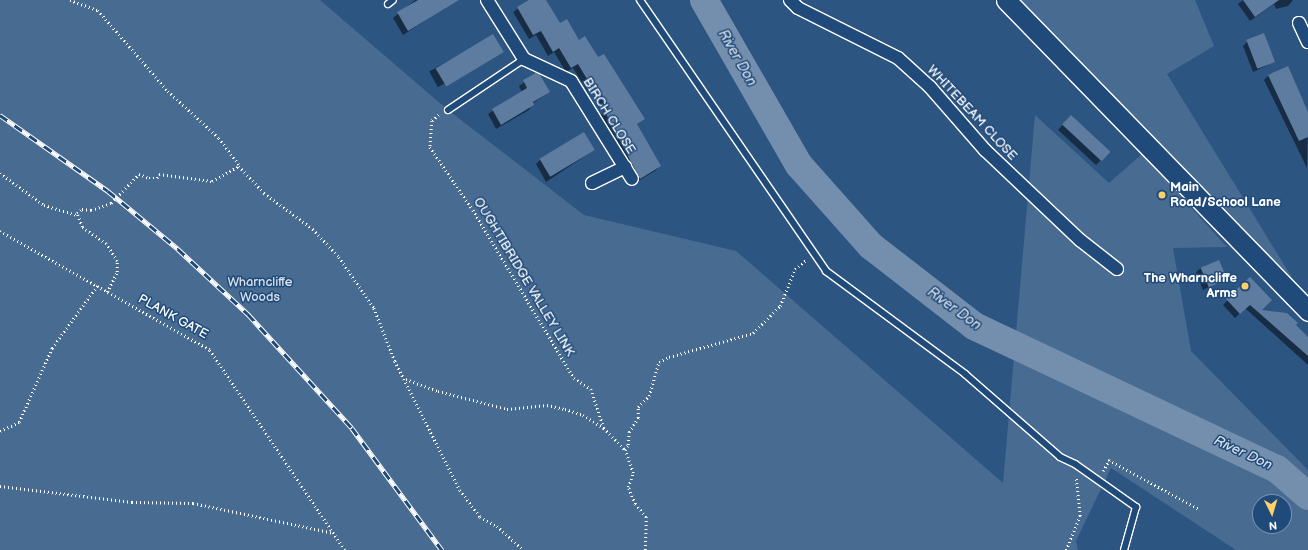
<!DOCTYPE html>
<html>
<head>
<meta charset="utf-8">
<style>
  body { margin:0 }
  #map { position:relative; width:1308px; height:550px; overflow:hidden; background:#2c5582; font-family:"Balsamiq Sans",sans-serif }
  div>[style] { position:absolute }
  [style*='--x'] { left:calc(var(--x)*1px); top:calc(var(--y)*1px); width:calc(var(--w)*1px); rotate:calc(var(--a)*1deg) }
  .green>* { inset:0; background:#486b92 }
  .shadow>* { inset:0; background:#0007; transform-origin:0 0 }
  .river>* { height:28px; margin:-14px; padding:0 14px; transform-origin:14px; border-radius:14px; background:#748fad }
  .building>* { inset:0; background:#5e7c9f; transform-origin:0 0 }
  .path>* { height:2.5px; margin-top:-1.25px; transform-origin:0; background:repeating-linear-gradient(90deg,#fff 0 1px,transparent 0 4px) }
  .roads { filter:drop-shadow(1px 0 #fff) drop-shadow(-1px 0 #fff) drop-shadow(0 1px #fff) drop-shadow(0 -1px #fff) }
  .service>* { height:6px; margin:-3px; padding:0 3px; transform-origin:3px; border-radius:3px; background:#1f4a7a }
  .minor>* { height:12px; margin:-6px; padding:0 6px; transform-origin:6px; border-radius:6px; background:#1f4a7a }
  .primary>* { height:19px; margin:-9.5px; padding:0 9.5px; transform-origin:9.5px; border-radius:9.5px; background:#1f4a7a }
  .rail>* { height:4.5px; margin-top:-2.25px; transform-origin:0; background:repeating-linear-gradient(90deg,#1f4a7a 0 9px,#fff 0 18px); box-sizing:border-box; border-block:1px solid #fff }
  .dots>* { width:11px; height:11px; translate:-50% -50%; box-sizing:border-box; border:2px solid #1f4a7a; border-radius:50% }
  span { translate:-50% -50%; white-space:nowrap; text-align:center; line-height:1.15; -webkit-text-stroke:3px #1f4a7a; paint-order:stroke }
  .street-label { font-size:13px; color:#fff }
  .poi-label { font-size:13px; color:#fff; font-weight:700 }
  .left { translate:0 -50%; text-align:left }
  .right { translate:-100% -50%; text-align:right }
  .park-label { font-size:13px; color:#dae1e9 }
  .water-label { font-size:14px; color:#d5dde6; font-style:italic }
  .north { position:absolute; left:1252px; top:494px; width:40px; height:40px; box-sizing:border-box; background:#1f4a7a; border:1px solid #7992af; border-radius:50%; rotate:175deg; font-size:11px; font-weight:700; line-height:16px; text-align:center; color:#fff }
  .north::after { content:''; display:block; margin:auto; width:14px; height:18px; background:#ffd166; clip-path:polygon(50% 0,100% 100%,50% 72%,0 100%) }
</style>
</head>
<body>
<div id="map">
  <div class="green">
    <div style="clip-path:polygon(evenodd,0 0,320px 0,448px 110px,584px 215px,736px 251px,1003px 483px,1035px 115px,1109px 183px,1142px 154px,1227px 247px,1173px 248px,1191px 351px,1308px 470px,1308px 550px,1236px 550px,1111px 468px,1076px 541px,1078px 550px,0 550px,0 0,1260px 502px,1284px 502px,1284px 526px,1260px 526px,1260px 502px)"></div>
    <div style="clip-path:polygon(1021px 0,1195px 0,1214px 46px,1167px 74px,1299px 289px)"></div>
  </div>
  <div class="shadow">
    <div style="clip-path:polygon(415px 0,457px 0,403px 35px,393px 18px)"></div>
    <div style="clip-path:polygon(531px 0,545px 0,559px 25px,598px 59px,644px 119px,636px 125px,660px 166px,655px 171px,635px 183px,600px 116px,604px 111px,592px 90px,588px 92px,573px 68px,566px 72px,554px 52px,548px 56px,536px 35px,529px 39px,513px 12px)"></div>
    <div style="clip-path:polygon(1243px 0,1293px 0,1288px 6px,1276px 9px,1274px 4px,1250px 21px,1238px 4px)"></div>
    <div style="left:493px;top:36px;width:18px;height:73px;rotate:61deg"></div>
    <div style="clip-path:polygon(1248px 41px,1274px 62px,1253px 72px,1243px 46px)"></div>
    <div style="clip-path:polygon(536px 74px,549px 92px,532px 104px,529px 110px,496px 129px,488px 114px,522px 92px,519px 86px)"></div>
    <div style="clip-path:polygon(1269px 75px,1308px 116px,1307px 168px,1264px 80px)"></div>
    <div style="clip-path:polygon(1066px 121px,1109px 152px,1096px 165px,1058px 130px)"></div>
    <div style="clip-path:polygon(594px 150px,546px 182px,536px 164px,540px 160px)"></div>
    <div style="clip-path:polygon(1201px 268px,1225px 279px,1203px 290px,1196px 272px)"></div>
    <div style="clip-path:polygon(1250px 278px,1260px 311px,1308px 339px,1308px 365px,1245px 308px,1235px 318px,1223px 305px)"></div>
  </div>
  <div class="river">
    <div style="--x:704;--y:0;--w:190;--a:60.1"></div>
    <div style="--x:799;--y:165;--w:108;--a:48.4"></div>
    <div style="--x:871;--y:246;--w:130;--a:37.8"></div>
    <div style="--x:974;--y:326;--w:335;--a:25.3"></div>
    <div style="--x:1277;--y:469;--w:41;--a:41.1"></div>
  </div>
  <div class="building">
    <div style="clip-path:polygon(418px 0,459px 0,408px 31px,397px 12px)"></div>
    <div style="clip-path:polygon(529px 0,546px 0,560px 23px,567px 19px,579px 40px,585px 36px,598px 57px,604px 54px,645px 119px,637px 124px,661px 166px,640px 179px,604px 110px,609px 107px,597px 86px,593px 89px,578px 64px,571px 68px,559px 48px,553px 52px,541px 31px,533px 35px,517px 7px)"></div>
    <div style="clip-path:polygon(1243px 0,1279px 0,1255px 17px)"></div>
    <div style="left:1264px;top:33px;width:31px;height:19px;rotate:69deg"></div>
    <div style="left:493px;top:34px;width:21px;height:67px;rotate:59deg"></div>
    <div style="clip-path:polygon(1288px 66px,1308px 112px,1308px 137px,1299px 141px,1268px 75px)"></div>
    <div style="clip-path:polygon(536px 73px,540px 75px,550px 92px,533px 102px,534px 105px,501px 125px,492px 109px,527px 88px,523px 80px)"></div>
    <div style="left:1071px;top:115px;width:54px;height:13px;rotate:43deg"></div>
    <div style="left:584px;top:132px;width:21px;height:52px;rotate:59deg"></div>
    <div style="left:1219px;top:260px;width:21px;height:20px;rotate:67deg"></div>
    <div style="clip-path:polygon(1250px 277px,1272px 300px,1262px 310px,1287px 313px,1298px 323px,1296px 325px,1308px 337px,1308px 356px,1250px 305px,1240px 314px,1226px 299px)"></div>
  </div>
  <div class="path">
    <div style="--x:70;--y:0;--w:30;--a:20"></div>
    <div style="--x:98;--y:10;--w:107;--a:49.2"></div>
    <div style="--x:168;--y:91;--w:69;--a:42.7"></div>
    <div style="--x:219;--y:138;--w:35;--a:53"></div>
    <div style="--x:439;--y:115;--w:9;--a:139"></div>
    <div style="--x:432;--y:121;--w:26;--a:94"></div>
    <div style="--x:430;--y:147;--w:76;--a:55.7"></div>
    <div style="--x:473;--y:210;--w:196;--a:59"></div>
    <div style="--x:574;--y:378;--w:20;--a:33"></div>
    <div style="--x:591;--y:389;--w:41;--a:71.6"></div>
    <div style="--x:604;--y:428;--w:30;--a:46"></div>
    <div style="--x:0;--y:173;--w:54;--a:36"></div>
    <div style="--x:44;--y:205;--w:34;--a:17"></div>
    <div style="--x:0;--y:231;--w:241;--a:29.5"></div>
    <div style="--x:210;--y:350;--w:241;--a:56"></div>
    <div style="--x:107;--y:292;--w:22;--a:-63"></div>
    <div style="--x:117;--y:272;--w:11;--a:-90"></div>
    <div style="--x:117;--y:261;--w:20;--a:-123"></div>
    <div style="--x:106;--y:244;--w:29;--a:-145"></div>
    <div style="--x:82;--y:227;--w:15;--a:-110"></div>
    <div style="--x:77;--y:213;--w:6;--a:-39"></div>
    <div style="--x:82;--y:209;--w:9;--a:6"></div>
    <div style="--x:91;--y:210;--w:21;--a:-19"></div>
    <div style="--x:111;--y:203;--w:40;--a:-46"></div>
    <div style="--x:139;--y:174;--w:11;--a:22"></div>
    <div style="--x:149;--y:178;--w:8;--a:0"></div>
    <div style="--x:157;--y:178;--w:4;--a:-63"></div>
    <div style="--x:159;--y:174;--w:53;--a:7.5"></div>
    <div style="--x:212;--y:181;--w:31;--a:-29"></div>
    <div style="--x:239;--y:166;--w:37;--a:47"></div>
    <div style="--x:264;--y:193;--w:61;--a:36.3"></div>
    <div style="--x:313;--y:229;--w:38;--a:47"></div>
    <div style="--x:339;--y:257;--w:62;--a:55.5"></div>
    <div style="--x:374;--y:308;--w:57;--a:68.4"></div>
    <div style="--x:395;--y:361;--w:144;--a:63.3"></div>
    <div style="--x:460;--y:490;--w:34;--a:53"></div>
    <div style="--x:480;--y:517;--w:19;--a:28"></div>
    <div style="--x:497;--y:526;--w:36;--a:42"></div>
    <div style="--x:406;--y:379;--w:34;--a:21"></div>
    <div style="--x:438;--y:391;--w:71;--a:14.6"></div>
    <div style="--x:507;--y:409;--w:40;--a:-5.7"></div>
    <div style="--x:547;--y:405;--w:18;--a:13"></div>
    <div style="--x:565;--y:409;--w:19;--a:18"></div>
    <div style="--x:583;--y:415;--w:25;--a:32"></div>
    <div style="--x:0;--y:431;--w:21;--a:-25"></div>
    <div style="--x:19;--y:422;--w:81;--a:-66"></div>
    <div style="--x:52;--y:348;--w:77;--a:-54"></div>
    <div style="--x:1103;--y:471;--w:13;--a:-61"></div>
    <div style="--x:1109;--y:460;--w:102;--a:28.6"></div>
    <div style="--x:0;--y:486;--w:133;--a:6.9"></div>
    <div style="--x:132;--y:502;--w:61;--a:0.9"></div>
    <div style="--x:193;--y:503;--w:144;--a:12"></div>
    <div style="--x:645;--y:550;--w:33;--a:-88"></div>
    <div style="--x:646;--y:517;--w:17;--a:-130"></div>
    <div style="--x:635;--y:504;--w:18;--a:-112"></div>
    <div style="--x:628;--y:487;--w:15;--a:-70"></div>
    <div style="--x:633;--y:473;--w:24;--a:-109"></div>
    <div style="--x:625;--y:450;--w:6;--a:-59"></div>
    <div style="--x:628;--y:445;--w:13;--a:-86"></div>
    <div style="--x:629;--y:432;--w:17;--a:-57"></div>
    <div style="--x:638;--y:418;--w:11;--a:-90"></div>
    <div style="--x:638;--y:407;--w:16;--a:-45"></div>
    <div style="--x:649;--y:396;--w:35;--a:-74"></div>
    <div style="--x:659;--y:362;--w:11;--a:-27"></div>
    <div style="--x:669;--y:357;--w:87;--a:-15.9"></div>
    <div style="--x:753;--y:333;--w:38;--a:-45"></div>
    <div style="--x:780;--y:306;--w:40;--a:-68"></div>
    <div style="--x:795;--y:269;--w:14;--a:-39"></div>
    <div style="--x:1066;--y:550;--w:37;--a:-68"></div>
    <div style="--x:1080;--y:516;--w:38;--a:-96"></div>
  </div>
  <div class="roads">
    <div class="service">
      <div style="--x:640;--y:0;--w:329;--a:55.5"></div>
      <div style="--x:826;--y:271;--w:173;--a:36.5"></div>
      <div style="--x:965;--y:374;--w:126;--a:41.1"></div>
      <div style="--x:1060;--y:457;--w:17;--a:25"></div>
      <div style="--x:1075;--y:464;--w:75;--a:35.2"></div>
      <div style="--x:1136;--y:507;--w:45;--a:105.6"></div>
      <div style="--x:388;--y:4;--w:6;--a:-39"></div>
      <div style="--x:448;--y:110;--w:92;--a:-33.9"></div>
    </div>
    <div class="minor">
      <div style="--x:487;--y:0;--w:70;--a:57.9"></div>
      <div style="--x:524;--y:59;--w:52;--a:25.1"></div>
      <div style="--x:571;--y:81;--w:115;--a:58.1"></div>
      <div style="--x:790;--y:0;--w:11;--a:45"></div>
      <div style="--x:798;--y:8;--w:112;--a:26.6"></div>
      <div style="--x:898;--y:58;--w:43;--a:42.2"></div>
      <div style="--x:930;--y:87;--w:84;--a:48.9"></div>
      <div style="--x:985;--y:150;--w:131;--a:43.5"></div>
      <div style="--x:1080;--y:240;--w:47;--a:38.1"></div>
      <div style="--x:1299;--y:23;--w:21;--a:65"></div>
      <div style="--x:592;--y:183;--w:37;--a:-26"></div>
    </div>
    <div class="primary">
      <div style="--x:1006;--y:0;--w:434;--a:45.8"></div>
    </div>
  </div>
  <div class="rail">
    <div style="--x:0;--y:115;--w:132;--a:35.1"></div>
    <div style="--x:108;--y:191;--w:91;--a:39.6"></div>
    <div style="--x:178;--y:249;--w:96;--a:42.9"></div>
    <div style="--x:248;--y:314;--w:154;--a:47.6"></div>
    <div style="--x:352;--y:428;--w:152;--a:53.6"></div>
  </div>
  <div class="dots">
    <div style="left:1162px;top:195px;background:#ffd166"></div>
    <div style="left:1245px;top:286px;background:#ffd166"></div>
  </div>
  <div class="street-label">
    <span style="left:972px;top:113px;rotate:47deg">WHITEBEAM CLOSE</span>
    <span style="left:609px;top:116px;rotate:58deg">BIRCH CLOSE</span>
    <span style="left:524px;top:277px;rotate:59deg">OUGHTIBRIDGE VALLEY LINK</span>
    <span style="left:173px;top:317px;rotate:29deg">PLANK GATE</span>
  </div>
  <div class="poi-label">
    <span class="left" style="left:1170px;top:195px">Main<br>Road/School Lane</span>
    <span class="right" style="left:1237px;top:286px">The Wharncliffe<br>Arms</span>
  </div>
  <div class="park-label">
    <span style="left:260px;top:290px">Wharncliffe<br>Woods</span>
  </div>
  <div class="water-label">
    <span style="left:737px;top:58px;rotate:60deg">River Don</span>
    <span style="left:954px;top:309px;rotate:36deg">River Don</span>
    <span style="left:1243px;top:453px;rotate:25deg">River Don</span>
  </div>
  <div class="north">N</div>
</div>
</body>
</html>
